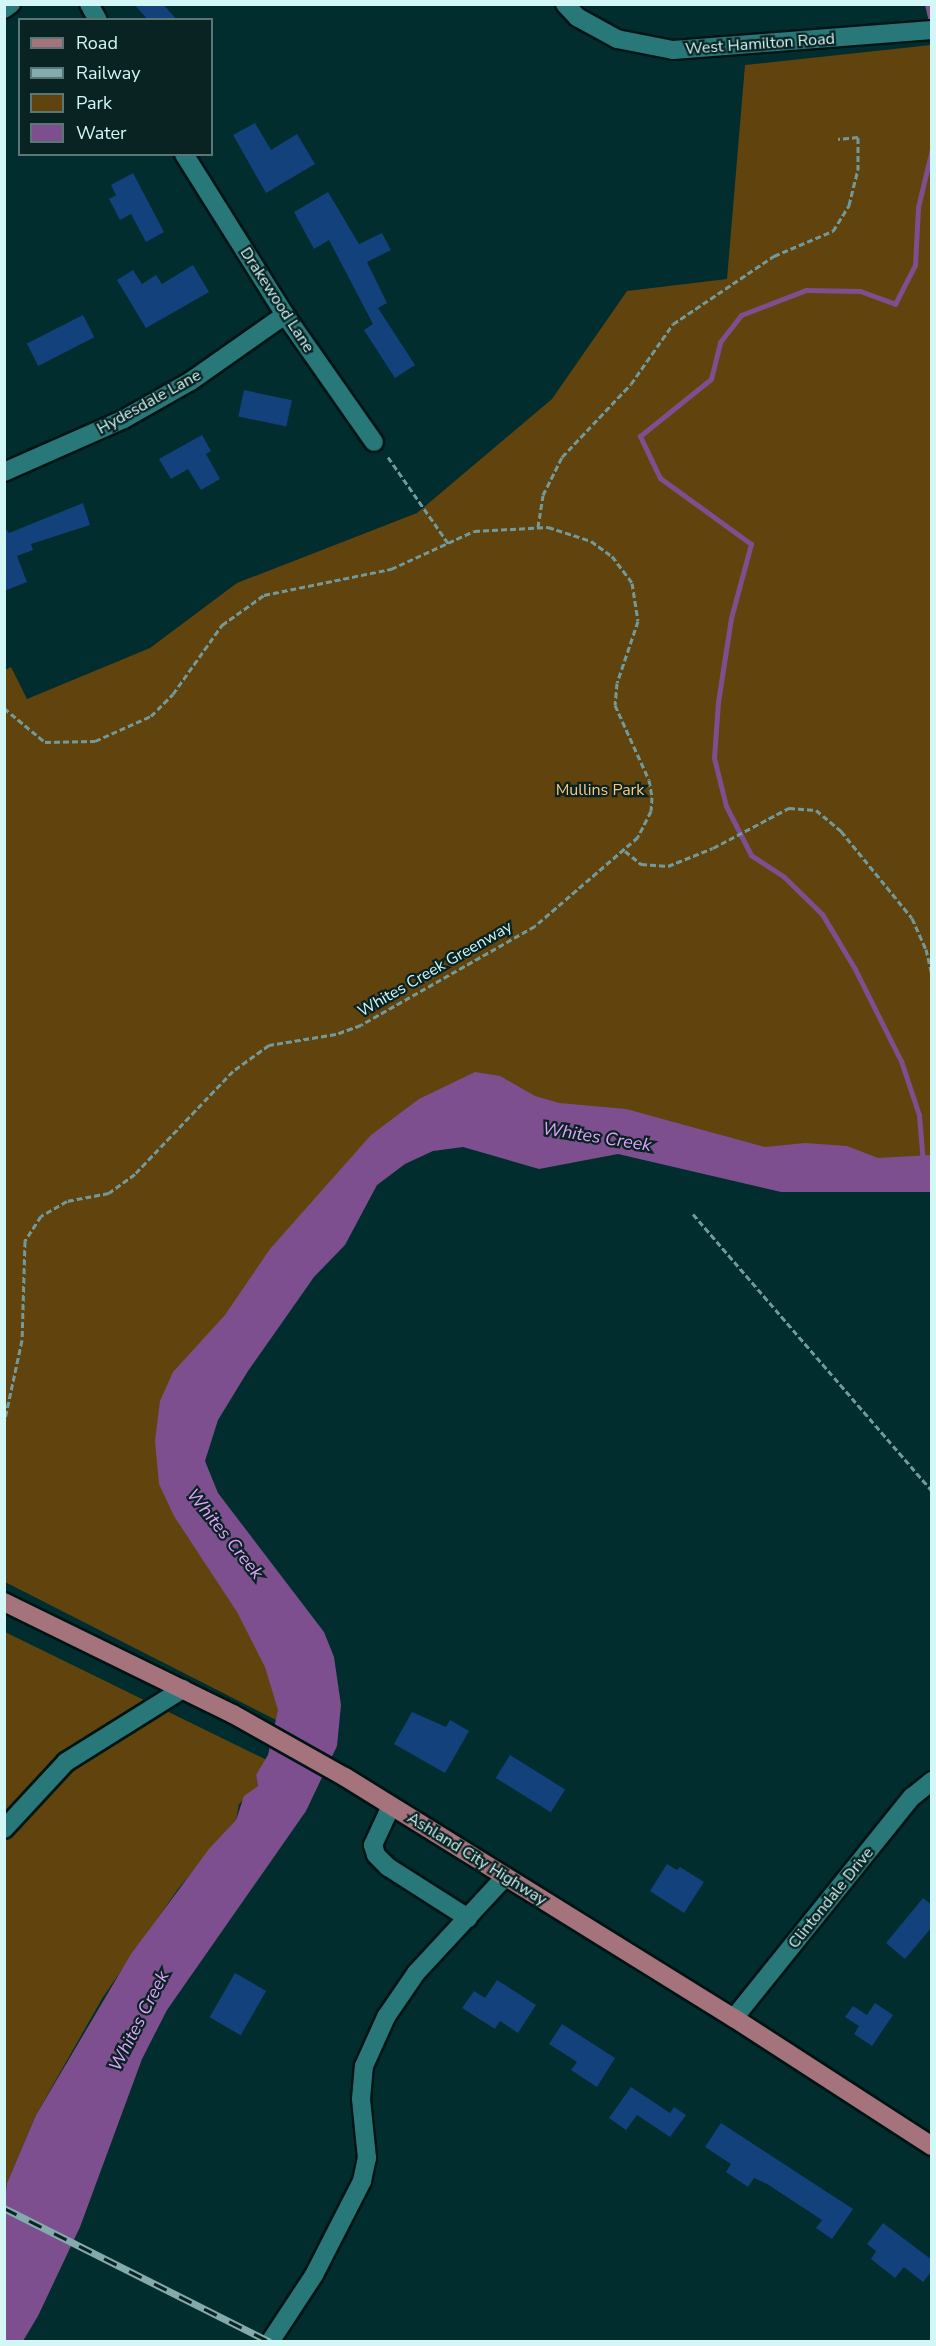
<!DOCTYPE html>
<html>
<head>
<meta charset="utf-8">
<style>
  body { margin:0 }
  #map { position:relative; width:936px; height:2346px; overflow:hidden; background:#012d2e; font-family:"Nunito Sans",sans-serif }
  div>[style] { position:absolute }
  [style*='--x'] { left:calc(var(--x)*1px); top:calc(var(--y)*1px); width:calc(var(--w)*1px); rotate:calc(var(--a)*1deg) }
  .green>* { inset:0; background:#61430e }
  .water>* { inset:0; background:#7d4f8f }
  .stream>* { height:5px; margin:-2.5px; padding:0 2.5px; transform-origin:2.5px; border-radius:2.5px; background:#7d4f8f }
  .building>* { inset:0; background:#12417b; transform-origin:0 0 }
  .path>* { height:3px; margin-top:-1.5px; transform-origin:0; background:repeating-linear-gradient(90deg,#729a9a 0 6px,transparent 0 9px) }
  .roads { filter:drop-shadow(2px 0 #001414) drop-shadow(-2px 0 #001414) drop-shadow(0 2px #001414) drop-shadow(0 -2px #001414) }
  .minor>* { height:18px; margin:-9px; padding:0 9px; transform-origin:9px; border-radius:9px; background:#287879 }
  .major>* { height:18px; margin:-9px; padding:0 9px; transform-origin:9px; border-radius:9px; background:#a4737b }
  .rail>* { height:7px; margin-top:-3.5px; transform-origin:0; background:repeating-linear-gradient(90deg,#092222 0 14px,#84abac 0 28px); box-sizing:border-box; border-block:2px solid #84abac }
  span { translate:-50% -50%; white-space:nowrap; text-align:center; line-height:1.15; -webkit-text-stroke:4.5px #092222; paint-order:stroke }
  .street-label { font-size:16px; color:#d3f7f7 }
  .park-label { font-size:16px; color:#fdc87b }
  .water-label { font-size:18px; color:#e2a2fc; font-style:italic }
  .frame { position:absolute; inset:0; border:6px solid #d3f7f7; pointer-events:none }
  .legend { position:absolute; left:18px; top:18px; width:195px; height:138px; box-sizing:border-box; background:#092222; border:2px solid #5a7777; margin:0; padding:8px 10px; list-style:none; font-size:18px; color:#d3f7f7 }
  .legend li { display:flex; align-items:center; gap:12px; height:30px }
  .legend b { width:30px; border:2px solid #5a7777 }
</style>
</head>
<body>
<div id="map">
  <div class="green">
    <div style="clip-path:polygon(931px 45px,931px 1163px,748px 1155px,560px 1119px,387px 1145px,170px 1487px,277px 1649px,280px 1722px,5px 1582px,5px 670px,11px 667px,27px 699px,150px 648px,237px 583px,417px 513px,552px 399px,627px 291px,727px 279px,745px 65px)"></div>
    <div style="clip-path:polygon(5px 1632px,267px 1760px,256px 1775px,258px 1786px,239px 1804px,236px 1820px,178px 1889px,103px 1997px,36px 2115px,7px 2183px,5px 2199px)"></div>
  </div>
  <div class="water">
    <div style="clip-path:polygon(475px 1072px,500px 1076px,535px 1096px,559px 1103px,626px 1109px,765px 1147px,805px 1143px,847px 1146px,878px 1158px,931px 1155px,931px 1192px,781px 1192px,618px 1154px,539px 1169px,463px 1147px,433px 1151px,405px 1164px,377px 1185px,345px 1245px,314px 1277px,248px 1371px,218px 1420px,205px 1461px,218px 1493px,324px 1632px,334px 1657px,341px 1705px,337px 1746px,306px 1811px,167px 2010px,142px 2059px,80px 2227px,38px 2316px,23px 2341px,5px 2342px,5px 2199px,7px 2183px,36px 2115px,131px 1954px,209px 1849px,236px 1820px,244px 1796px,258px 1786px,256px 1775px,268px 1755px,278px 1710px,265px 1667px,237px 1612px,174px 1516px,159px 1484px,155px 1441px,160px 1401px,173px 1372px,225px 1315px,270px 1249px,371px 1135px,419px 1099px)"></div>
  </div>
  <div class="stream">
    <div style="--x:927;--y:4;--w:23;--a:77"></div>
    <div style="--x:923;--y:1163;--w:48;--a:-94.8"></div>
    <div style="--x:919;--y:1115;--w:57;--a:-108.4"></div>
    <div style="--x:901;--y:1061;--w:103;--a:-116.6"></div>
    <div style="--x:855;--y:969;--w:64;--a:-121"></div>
    <div style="--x:822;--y:914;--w:54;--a:-135.7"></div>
    <div style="--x:783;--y:876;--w:38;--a:-147"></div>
    <div style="--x:751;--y:855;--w:55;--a:-117"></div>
    <div style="--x:726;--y:806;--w:49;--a:-104"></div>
    <div style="--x:714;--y:758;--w:56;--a:-85.9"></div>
    <div style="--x:718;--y:702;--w:85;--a:-81.2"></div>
    <div style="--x:731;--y:618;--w:77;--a:-74.9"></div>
    <div style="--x:751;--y:544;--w:112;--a:-144"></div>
    <div style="--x:660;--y:478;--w:47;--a:-115.5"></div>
    <div style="--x:640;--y:436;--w:91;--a:-38.8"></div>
    <div style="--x:711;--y:379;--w:38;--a:-76"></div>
    <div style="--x:720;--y:342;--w:34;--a:-52"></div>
    <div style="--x:741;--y:315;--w:70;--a:-21"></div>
    <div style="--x:806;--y:290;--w:54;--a:1.1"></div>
    <div style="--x:860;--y:291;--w:37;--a:20"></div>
    <div style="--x:895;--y:304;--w:44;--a:-62.9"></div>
    <div style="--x:915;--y:265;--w:58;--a:-87"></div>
    <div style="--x:918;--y:207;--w:60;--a:-76.4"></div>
  </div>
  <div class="building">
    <div style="clip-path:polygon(134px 4px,163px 4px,177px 20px,148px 20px)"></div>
    <div style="clip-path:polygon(255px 123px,271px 150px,297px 134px,315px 164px,266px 193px,233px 135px)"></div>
    <div style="clip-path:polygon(133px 173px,164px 232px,146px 242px,131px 214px,120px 220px,109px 199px,116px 195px,111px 185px)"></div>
    <div style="clip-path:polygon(328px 192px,359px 244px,382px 233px,391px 250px,367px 262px,387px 303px,378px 308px,415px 365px,395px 378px,364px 330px,373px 324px,329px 240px,314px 249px,294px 212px)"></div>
    <div style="clip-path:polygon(193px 265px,209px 292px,146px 328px,117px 280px,133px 270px,142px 284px,156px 275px,162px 284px)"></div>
    <div style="left:83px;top:315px;width:25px;height:63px;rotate:63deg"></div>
    <div style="left:244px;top:390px;width:49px;height:27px;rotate:12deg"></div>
    <div style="clip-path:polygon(202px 435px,211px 451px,206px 454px,220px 479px,201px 490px,188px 469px,171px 479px,159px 459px)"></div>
    <div style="clip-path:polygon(83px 503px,90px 525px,31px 544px,33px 550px,17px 556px,27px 582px,4px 591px,4px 526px,9px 533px)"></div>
    <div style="clip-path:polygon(412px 1712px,446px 1727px,450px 1720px,469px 1731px,445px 1773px,394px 1744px)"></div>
    <div style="left:510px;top:1755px;width:65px;height:27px;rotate:32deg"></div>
    <div style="clip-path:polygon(667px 1864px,677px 1870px,680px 1867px,704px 1882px,684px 1913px,650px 1891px)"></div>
    <div style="clip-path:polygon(923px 1898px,932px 1905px,932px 1927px,905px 1959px,886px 1943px)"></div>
    <div style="left:235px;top:1973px;width:36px;height:51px;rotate:30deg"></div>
    <div style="clip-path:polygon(497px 1980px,536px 2005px,518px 2033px,500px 2021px,495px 2029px,462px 2008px,474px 1991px,485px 1998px)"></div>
    <div style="clip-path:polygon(875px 2003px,893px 2015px,872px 2046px,854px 2034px,859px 2026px,845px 2017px,853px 2006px,867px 2015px)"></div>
    <div style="clip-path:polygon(562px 2024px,615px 2058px,597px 2087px,571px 2070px,577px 2062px,549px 2044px)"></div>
    <div style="clip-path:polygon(631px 2087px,670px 2113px,674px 2107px,686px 2115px,670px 2137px,637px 2115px,626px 2130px,609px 2118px)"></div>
    <div style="clip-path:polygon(721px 2123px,853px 2209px,832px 2239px,816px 2228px,822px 2220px,767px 2184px,754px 2178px,748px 2187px,726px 2172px,731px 2164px,705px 2147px)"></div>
    <div style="clip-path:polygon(883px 2223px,932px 2260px,932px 2271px,923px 2282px,904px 2267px,895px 2278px,871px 2259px,876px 2251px,867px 2244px)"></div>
  </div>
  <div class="path">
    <div style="--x:388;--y:457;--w:105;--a:55.1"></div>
    <div style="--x:538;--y:527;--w:32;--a:-81"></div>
    <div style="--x:543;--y:495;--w:42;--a:-63.4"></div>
    <div style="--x:562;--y:457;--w:100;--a:-46.6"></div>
    <div style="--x:631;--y:384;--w:73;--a:-55"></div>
    <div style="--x:673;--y:324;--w:122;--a:-34"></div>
    <div style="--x:774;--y:256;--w:64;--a:-23"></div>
    <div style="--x:833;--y:231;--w:31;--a:-58"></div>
    <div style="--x:849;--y:205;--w:36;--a:-76"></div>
    <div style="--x:858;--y:170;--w:33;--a:-90"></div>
    <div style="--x:858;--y:137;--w:20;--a:174"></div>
    <div style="--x:4;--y:708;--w:53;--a:39.7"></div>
    <div style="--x:45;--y:742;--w:50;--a:-1.1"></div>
    <div style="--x:95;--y:741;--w:61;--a:-24.1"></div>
    <div style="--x:151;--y:716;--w:31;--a:-45"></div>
    <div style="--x:173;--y:694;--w:85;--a:-54.6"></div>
    <div style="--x:222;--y:625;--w:52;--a:-35.5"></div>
    <div style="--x:264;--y:595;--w:130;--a:-11.6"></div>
    <div style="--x:391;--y:569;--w:91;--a:-24.6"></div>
    <div style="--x:474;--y:531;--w:74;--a:-3.1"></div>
    <div style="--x:548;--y:527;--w:45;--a:18"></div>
    <div style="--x:591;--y:541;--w:26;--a:36"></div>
    <div style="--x:612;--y:556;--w:34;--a:53"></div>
    <div style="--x:632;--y:583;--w:38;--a:81"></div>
    <div style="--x:638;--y:621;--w:65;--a:108.7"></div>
    <div style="--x:617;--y:683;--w:22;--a:95"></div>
    <div style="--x:615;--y:705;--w:82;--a:65.6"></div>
    <div style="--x:649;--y:780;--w:17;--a:80"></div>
    <div style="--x:652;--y:797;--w:14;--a:94"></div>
    <div style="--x:651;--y:811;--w:29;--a:117"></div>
    <div style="--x:638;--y:837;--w:136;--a:139.2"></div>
    <div style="--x:535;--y:926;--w:200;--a:150.4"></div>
    <div style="--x:361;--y:1025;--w:27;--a:160"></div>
    <div style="--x:336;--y:1034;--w:68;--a:170.7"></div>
    <div style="--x:269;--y:1045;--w:44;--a:144.2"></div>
    <div style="--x:233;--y:1071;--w:142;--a:133.6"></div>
    <div style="--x:135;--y:1174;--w:32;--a:144"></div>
    <div style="--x:109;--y:1193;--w:43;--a:169.2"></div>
    <div style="--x:67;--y:1201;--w:30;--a:150"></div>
    <div style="--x:41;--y:1216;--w:30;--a:123"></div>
    <div style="--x:25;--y:1241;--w:99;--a:91.7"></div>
    <div style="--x:22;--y:1340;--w:85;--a:102.2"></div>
    <div style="--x:625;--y:851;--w:21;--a:39"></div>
    <div style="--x:641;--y:864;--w:27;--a:4"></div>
    <div style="--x:668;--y:866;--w:48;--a:-21.8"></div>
    <div style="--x:713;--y:848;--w:86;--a:-27.8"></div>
    <div style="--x:789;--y:808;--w:27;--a:4"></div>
    <div style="--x:816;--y:810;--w:33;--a:40"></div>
    <div style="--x:841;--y:831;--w:112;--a:50.8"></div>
    <div style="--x:912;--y:918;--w:34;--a:66"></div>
    <div style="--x:926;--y:949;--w:27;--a:77"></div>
    <div style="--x:693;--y:1214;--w:366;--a:49.2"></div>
  </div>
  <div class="roads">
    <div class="minor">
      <div style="--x:89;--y:4;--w:18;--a:61"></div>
      <div style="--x:565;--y:4;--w:18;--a:47"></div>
      <div style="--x:577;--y:17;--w:46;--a:28.8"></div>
      <div style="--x:617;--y:39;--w:57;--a:11.1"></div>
      <div style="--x:673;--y:50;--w:260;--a:-4.4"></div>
      <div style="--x:4;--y:9;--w:9;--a:-36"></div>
      <div style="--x:184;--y:154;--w:190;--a:57.9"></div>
      <div style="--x:285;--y:315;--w:155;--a:55"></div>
      <div style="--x:4;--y:472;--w:131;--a:-23.8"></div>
      <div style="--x:124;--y:419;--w:77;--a:-29.6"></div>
      <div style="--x:191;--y:381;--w:115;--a:-35.1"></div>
      <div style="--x:391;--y:1806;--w:43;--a:114.8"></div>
      <div style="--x:373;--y:1845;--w:10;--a:73"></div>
      <div style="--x:376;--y:1855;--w:17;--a:45"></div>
      <div style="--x:388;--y:1867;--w:95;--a:32.5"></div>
      <div style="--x:4;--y:1829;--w:91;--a:-47.2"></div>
      <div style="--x:66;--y:1762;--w:138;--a:-32"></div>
      <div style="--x:734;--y:2018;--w:284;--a:-51.2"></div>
      <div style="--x:912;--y:1797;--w:26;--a:-39"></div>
      <div style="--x:270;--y:2342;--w:80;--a:-56.7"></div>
      <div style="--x:314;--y:2275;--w:106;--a:-62.9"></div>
      <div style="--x:362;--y:2181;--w:24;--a:-78"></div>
      <div style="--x:367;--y:2158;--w:59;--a:-95.8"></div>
      <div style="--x:361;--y:2099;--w:33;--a:-85"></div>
      <div style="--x:364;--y:2066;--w:54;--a:-65.8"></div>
      <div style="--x:386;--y:2017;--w:53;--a:-55.7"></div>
      <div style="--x:416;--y:1973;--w:131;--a:-47.2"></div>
    </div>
    <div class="major">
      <div style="--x:4;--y:1602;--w:255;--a:26.1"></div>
      <div style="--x:233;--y:1714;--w:129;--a:29.4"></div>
      <div style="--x:345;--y:1777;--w:458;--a:31.8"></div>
      <div style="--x:734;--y:2018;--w:236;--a:32.9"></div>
    </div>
  </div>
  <div class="rail">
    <div style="--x:4;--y:2208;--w:298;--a:26.7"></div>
  </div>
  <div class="street-label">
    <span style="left:760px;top:44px;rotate:-4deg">West Hamilton Road</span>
    <span style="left:277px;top:300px;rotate:57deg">Drakewood Lane</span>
    <span style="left:149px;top:402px;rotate:-29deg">Hydesdale Lane</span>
    <span style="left:435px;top:969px;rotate:-30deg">Whites Creek Greenway</span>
    <span style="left:477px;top:1859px;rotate:32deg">Ashland City Highway</span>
    <span style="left:831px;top:1898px;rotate:-51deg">Clintondale Drive</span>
  </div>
  <div class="park-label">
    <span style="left:600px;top:790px">Mullins Park</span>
  </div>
  <div class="water-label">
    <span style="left:597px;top:1137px;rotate:9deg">Whites Creek</span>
    <span style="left:225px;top:1534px;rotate:51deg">Whites Creek</span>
    <span style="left:139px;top:2021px;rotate:-63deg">Whites Creek</span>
  </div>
  <div class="frame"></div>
  <ul class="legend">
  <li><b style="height:8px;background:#a4737b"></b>Road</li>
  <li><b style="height:8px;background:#84abac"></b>Railway</li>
  <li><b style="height:16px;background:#61430e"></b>Park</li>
  <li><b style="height:16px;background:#7d4f8f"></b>Water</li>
  </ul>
</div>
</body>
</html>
